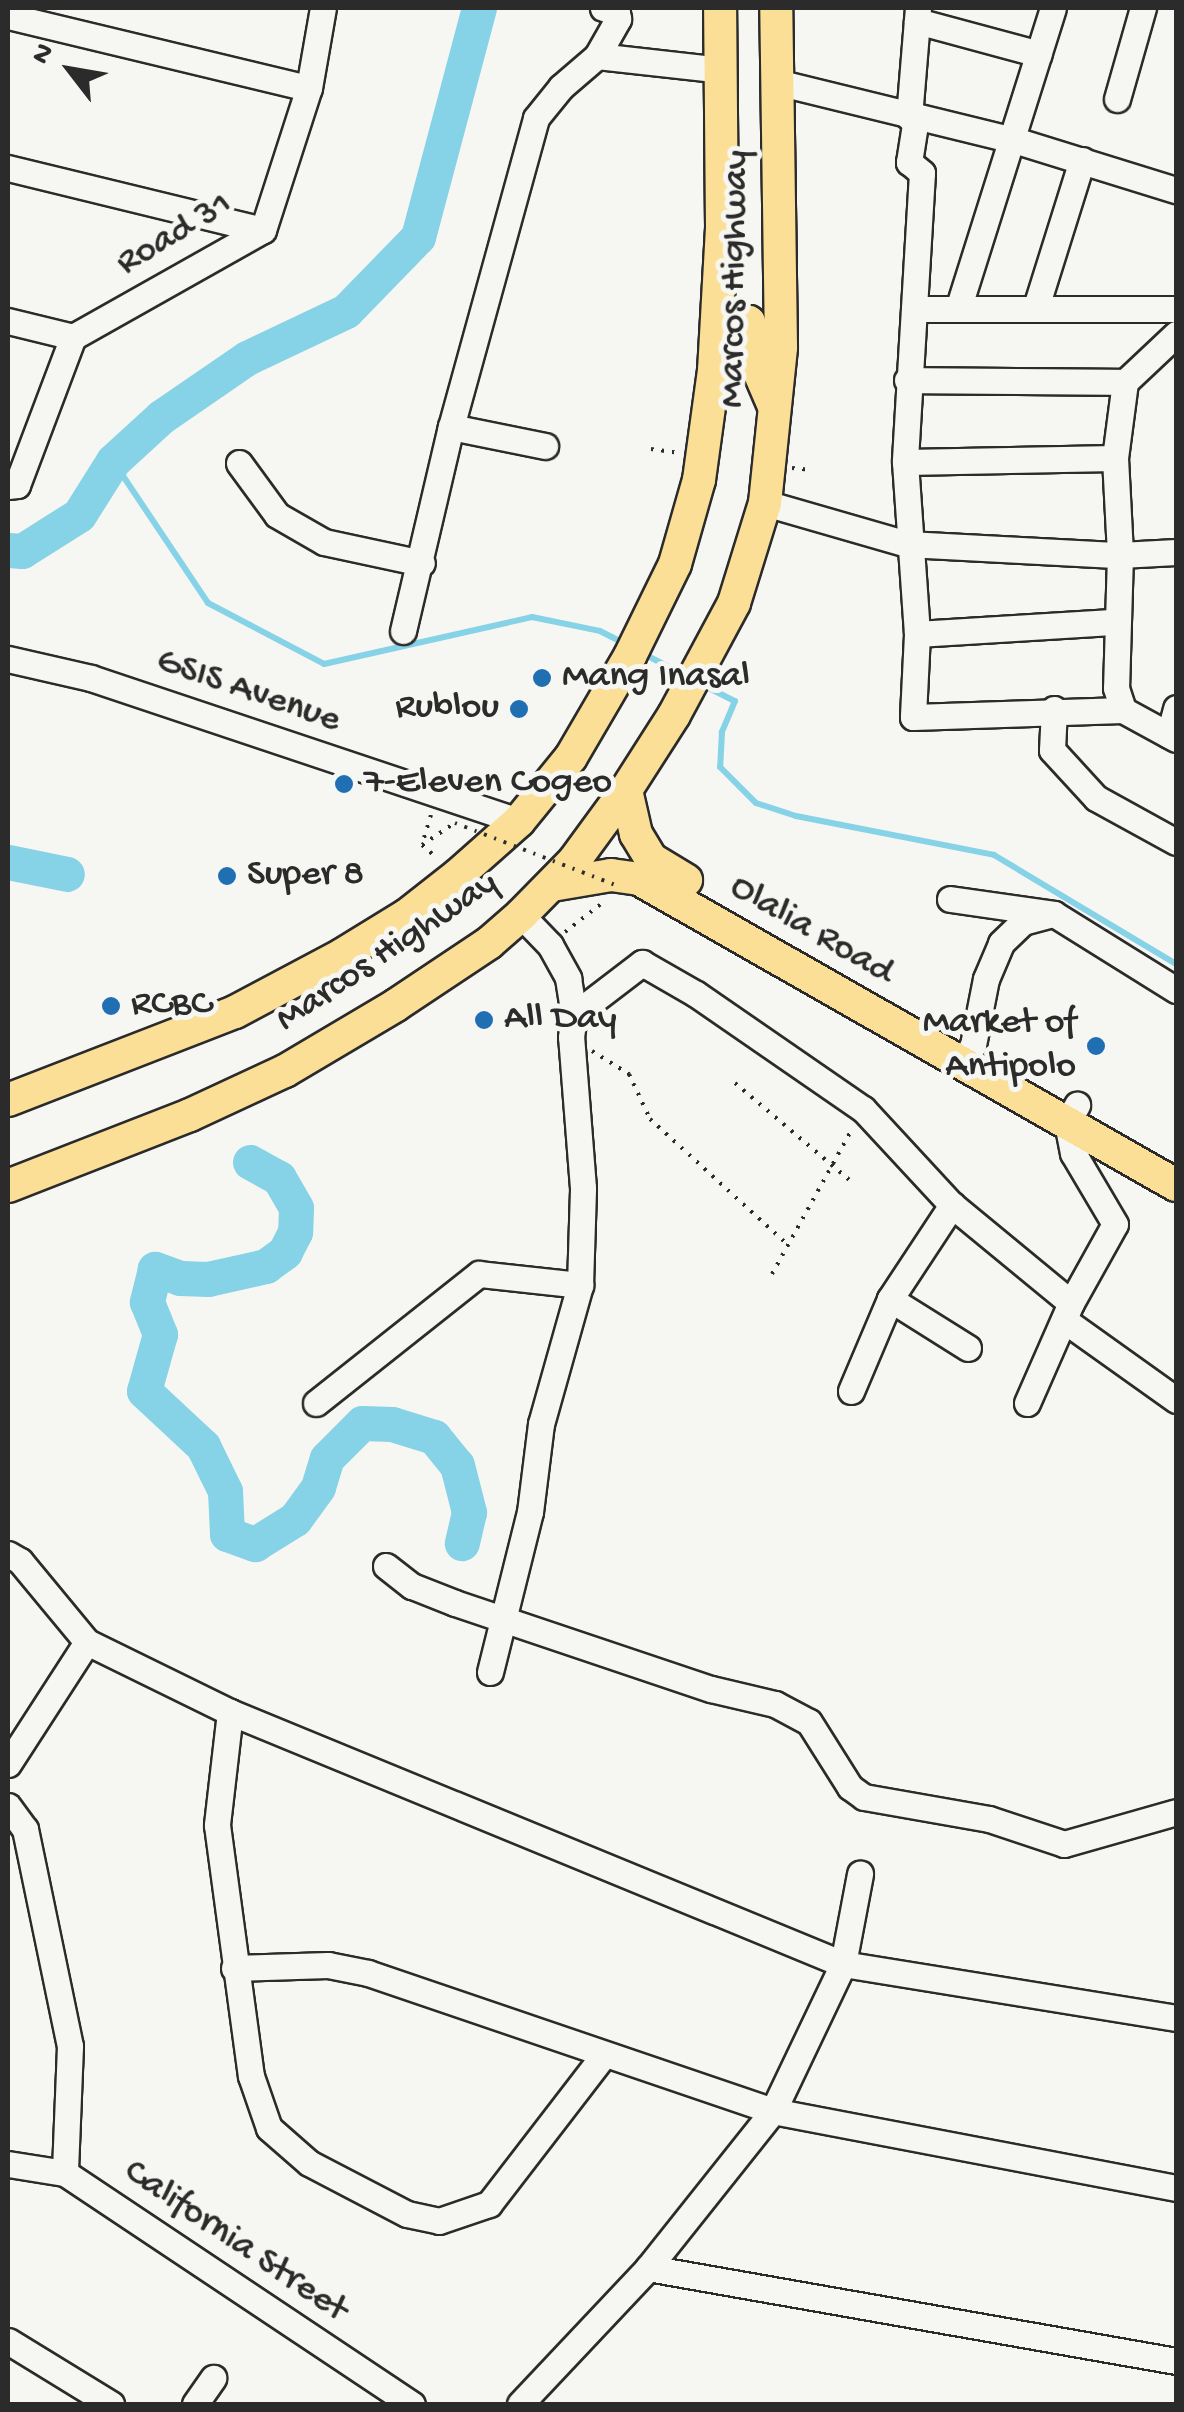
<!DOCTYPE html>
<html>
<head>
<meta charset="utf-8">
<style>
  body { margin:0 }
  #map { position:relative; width:1184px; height:2412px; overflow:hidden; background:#f6f6f2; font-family:"Gochi Hand",sans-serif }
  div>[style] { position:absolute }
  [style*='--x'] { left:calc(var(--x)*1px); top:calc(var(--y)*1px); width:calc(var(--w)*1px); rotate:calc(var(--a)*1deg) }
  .stream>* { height:6px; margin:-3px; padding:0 3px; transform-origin:3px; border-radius:3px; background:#86d2e6 }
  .river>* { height:35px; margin:-17.5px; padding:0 17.5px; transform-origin:17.5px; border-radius:17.5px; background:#86d2e6 }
  .path>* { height:4px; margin-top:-2px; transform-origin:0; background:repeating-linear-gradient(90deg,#2b2b2b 0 2.5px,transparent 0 10.5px) }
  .roads { filter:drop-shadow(2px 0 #2b2b2b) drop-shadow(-2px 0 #2b2b2b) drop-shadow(0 2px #2b2b2b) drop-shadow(0 -2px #2b2b2b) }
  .minor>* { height:25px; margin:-12.5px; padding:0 12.5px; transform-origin:12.5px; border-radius:12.5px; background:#f6f6f2 }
  .major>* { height:32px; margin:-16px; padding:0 16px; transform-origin:16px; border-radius:16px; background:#fbdf96 }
  .path-bridge>* { height:4px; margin-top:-2px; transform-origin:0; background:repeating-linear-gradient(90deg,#2b2b2b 0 2.5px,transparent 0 10.5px) }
  .dots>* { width:28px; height:28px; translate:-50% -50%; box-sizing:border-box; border:5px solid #f6f6f2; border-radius:50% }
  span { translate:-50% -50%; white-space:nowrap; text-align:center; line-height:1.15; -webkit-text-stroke:10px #f6f6f2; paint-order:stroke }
  .street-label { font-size:38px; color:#2b2b2b }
  .poi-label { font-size:38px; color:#2b2b2b }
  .left { translate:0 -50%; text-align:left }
  .right { translate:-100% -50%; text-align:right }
  .frame { position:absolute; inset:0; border:10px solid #2b2b2b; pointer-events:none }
  .north { position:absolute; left:20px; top:20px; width:100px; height:100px; -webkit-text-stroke:8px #f6f6f2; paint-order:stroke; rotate:301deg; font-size:28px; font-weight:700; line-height:40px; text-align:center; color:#2b2b2b }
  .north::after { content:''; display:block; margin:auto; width:35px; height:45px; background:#2b2b2b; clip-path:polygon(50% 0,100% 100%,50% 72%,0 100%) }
</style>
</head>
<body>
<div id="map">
  <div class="stream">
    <div style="--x:113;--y:461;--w:171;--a:56.2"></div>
    <div style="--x:208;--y:603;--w:131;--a:27.7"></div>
    <div style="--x:324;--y:664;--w:213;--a:-12.7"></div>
    <div style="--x:532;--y:617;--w:69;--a:11.6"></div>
    <div style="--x:600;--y:631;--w:27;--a:27"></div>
    <div style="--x:644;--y:654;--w:47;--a:27.6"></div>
    <div style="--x:701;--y:684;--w:38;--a:27"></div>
    <div style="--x:735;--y:701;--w:34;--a:113"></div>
    <div style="--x:722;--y:732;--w:35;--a:93"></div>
    <div style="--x:720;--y:767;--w:51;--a:45"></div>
    <div style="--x:756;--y:803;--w:42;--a:18"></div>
    <div style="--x:796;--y:816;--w:202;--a:11.1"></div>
    <div style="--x:994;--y:855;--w:212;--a:30.9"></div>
  </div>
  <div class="river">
    <div style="--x:8;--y:550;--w:14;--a:4"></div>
    <div style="--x:22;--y:551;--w:67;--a:-32.3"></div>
    <div style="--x:79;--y:515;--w:64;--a:-57.8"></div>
    <div style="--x:113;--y:461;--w:65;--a:-42.5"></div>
    <div style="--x:161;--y:417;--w:104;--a:-34.5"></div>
    <div style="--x:247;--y:358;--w:110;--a:-25.4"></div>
    <div style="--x:346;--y:311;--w:103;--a:-45.8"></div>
    <div style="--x:418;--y:237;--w:237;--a:-75.1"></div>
    <div style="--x:8;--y:862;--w:60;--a:11.5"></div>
    <div style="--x:250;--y:1162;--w:33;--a:29"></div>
    <div style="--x:279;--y:1178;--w:34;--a:60"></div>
    <div style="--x:296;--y:1208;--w:24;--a:92"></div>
    <div style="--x:295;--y:1232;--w:22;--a:117"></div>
    <div style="--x:285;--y:1252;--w:24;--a:144"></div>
    <div style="--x:266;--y:1266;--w:59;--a:167.4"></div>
    <div style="--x:208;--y:1279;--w:28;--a:-178"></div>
    <div style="--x:180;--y:1278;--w:27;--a:-160"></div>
    <div style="--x:155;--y:1269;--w:34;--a:104"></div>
    <div style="--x:147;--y:1302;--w:35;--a:68"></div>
    <div style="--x:160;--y:1334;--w:59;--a:105.7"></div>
    <div style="--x:144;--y:1391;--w:81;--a:43"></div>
    <div style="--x:203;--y:1446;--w:50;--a:63.9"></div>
    <div style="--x:225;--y:1491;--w:43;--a:87.3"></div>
    <div style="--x:227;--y:1534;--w:30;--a:20"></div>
    <div style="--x:255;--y:1544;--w:47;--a:-32"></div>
    <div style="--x:295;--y:1519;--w:39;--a:-54"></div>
    <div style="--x:318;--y:1487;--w:30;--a:-73"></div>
    <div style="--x:327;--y:1458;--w:49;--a:-45"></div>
    <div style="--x:362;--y:1423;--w:30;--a:2"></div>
    <div style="--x:392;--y:1424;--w:44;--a:17.2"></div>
    <div style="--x:434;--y:1437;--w:36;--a:51"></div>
    <div style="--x:457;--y:1465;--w:49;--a:75.7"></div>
    <div style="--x:469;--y:1512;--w:32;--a:103"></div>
  </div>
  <div class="path">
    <div style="--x:651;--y:449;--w:27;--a:8"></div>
    <div style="--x:792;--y:468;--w:20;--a:6"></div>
    <div style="--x:431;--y:815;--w:31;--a:107"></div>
    <div style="--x:422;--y:845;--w:20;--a:41"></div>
    <div style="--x:422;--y:845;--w:40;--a:-34"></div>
    <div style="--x:565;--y:932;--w:46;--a:-37.9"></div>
    <div style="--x:592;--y:1051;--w:44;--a:31.9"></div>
    <div style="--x:629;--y:1074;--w:50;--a:65"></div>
    <div style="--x:650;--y:1119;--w:187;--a:42.4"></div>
    <div style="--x:735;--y:1083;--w:156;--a:40.3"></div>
    <div style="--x:772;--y:1274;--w:166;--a:-61.1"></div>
  </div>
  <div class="roads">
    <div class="minor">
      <div style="--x:8;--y:16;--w:309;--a:13.5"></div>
      <div style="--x:917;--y:21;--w:126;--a:15.1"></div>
      <div style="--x:597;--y:56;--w:43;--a:-60.4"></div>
      <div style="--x:618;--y:19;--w:6;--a:-99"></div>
      <div style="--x:617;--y:13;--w:15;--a:-160"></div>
      <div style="--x:777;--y:82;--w:244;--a:13.8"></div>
      <div style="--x:1014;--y:140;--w:170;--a:17.2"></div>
      <div style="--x:1117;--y:99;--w:95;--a:-74.1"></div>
      <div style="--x:909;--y:117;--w:109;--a:-85.3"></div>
      <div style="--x:916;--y:118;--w:45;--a:99"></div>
      <div style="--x:909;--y:162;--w:17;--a:40"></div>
      <div style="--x:922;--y:173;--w:289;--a:93.4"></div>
      <div style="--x:905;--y:462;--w:172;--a:86"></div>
      <div style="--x:917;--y:634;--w:83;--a:92.8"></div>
      <div style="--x:913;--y:717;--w:210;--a:-1.9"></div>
      <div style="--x:8;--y:168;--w:262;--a:13.7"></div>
      <div style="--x:959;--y:306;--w:312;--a:-72.5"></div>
      <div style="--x:1036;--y:307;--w:154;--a:-72.6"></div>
      <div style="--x:914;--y:309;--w:262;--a:0"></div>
      <div style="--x:8;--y:321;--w:67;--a:13.8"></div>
      <div style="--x:1176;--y:334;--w:70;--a:136.7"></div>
      <div style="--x:1125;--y:382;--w:77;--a:97.5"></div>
      <div style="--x:1115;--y:458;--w:97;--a:87"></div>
      <div style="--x:1120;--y:555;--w:133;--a:91.7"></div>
      <div style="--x:1116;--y:688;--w:23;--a:72"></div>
      <div style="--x:1123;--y:710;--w:60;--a:28.7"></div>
      <div style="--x:907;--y:380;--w:218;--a:0.5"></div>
      <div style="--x:451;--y:427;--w:96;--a:11.4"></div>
      <div style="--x:905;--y:462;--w:210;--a:-1.1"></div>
      <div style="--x:239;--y:463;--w:64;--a:53.8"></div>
      <div style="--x:277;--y:515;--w:54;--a:29.9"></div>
      <div style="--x:324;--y:542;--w:100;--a:12.1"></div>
      <div style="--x:8;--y:486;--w:9;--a:-6"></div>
      <div style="--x:17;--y:485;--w:158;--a:-69.3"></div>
      <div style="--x:73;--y:337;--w:218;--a:-29.4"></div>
      <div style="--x:263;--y:230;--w:149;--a:-72.1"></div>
      <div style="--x:309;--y:88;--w:81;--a:-80.1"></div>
      <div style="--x:765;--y:503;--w:148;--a:16.1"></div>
      <div style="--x:907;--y:544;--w:213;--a:3"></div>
      <div style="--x:1120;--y:555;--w:56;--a:-3.1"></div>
      <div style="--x:403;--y:631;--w:210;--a:-76.8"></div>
      <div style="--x:451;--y:427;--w:320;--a:-74.6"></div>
      <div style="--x:536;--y:118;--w:40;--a:-51"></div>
      <div style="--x:561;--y:87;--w:48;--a:-40.7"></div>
      <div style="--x:597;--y:56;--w:125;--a:6.4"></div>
      <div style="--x:917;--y:634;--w:199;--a:-3.5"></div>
      <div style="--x:8;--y:659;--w:85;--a:12.9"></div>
      <div style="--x:91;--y:678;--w:451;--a:18.5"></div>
      <div style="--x:1054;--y:709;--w:41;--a:92.8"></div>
      <div style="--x:1052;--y:750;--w:65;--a:47.5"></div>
      <div style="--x:1096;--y:798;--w:91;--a:28.8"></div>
      <div style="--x:1169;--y:735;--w:28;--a:-75"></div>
      <div style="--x:950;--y:899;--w:105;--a:8.2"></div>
      <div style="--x:1054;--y:914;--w:144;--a:31.9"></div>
      <div style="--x:521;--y:915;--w:42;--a:46"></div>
      <div style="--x:550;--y:945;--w:38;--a:61"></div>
      <div style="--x:568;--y:978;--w:37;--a:81"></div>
      <div style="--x:574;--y:1015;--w:86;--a:-37.4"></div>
      <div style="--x:642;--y:963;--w:62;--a:29.9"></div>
      <div style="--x:696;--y:994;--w:203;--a:34.6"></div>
      <div style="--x:863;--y:1109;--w:131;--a:47.2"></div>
      <div style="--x:952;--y:1205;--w:154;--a:39.5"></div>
      <div style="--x:962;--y:1064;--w:22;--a:-60"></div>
      <div style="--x:973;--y:1045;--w:67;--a:-78.9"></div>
      <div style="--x:986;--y:979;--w:39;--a:-67"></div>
      <div style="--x:1001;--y:943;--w:30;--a:-44"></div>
      <div style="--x:1023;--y:922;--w:27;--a:-15"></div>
      <div style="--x:890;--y:1299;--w:92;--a:32.1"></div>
      <div style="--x:1064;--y:1320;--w:138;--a:35.5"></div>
      <div style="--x:851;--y:1391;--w:100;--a:-67"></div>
      <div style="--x:890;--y:1299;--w:113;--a:-56.6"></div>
      <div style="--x:316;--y:1403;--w:208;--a:-38.4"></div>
      <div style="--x:479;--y:1274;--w:102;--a:6.2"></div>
      <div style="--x:1027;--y:1403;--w:109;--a:-66.3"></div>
      <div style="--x:1071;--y:1303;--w:90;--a:-60.9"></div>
      <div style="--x:1115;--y:1224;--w:82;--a:-120.6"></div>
      <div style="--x:1073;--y:1153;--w:31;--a:-101"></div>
      <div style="--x:1067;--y:1123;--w:21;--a:-61"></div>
      <div style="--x:8;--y:1554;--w:14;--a:30"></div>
      <div style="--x:20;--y:1561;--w:105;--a:50.4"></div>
      <div style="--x:87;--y:1642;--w:159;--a:26.1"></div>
      <div style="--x:230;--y:1712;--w:663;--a:22.35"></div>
      <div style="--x:843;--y:1964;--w:337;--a:9.2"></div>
      <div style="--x:386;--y:1566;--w:33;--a:38"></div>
      <div style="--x:412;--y:1586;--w:46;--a:21.6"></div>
      <div style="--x:455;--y:1603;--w:270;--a:18.6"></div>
      <div style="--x:711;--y:1689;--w:66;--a:13.2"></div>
      <div style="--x:775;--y:1704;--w:38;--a:28"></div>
      <div style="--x:809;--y:1722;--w:77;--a:57.8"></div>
      <div style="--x:850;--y:1787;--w:17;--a:36"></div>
      <div style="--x:864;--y:1797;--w:127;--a:10"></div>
      <div style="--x:989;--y:1819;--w:79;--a:18.4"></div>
      <div style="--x:1064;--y:1844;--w:116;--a:-15.9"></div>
      <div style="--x:490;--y:1672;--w:165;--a:-76"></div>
      <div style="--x:530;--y:1512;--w:89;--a:-82.9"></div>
      <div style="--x:541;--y:1424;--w:144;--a:-74.3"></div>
      <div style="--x:580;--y:1285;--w:97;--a:-88.2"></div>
      <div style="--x:583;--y:1188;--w:151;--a:-94.5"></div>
      <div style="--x:571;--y:1037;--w:22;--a:-82"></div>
      <div style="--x:230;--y:1712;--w:114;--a:96.6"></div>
      <div style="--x:217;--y:1825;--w:253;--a:82.3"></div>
      <div style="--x:251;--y:2076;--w:55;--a:70.9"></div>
      <div style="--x:269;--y:2128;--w:53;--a:41.2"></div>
      <div style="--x:309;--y:2163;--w:110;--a:27.5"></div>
      <div style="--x:407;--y:2214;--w:33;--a:12"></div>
      <div style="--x:439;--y:2221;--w:53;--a:-18.8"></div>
      <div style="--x:489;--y:2204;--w:187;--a:-52.4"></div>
      <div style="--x:8;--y:1764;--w:145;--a:-57.1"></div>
      <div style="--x:8;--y:1806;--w:29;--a:54"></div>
      <div style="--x:25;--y:1829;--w:222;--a:78.3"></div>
      <div style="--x:70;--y:2046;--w:127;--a:92.3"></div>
      <div style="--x:234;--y:1968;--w:94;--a:-1.8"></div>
      <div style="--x:328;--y:1965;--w:41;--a:11.3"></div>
      <div style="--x:368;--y:1973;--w:428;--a:18.8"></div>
      <div style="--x:773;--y:2111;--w:410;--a:10.8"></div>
      <div style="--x:8;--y:2164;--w:58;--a:9"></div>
      <div style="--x:65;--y:2173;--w:417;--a:33.7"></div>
      <div style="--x:648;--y:2268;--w:536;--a:9.99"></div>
      <div style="--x:8;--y:2341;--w:121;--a:31.5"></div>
      <div style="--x:195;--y:2404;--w:32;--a:-55"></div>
      <div style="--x:520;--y:2404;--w:187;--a:-46.7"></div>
      <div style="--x:648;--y:2268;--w:201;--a:-51.5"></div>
      <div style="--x:773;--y:2111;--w:163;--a:-64.5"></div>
      <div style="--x:843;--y:1964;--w:92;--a:-79.3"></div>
    </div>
    <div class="major">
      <div style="--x:719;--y:358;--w:37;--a:-68"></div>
      <div style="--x:733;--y:324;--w:16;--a:-7"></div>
      <div style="--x:749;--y:322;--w:38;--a:83"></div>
      <div style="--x:754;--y:360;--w:48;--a:66.6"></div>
      <div style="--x:626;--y:790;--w:45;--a:77.2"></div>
      <div style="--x:636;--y:834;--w:29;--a:59"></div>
      <div style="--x:651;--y:859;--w:41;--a:31"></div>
      <div style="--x:552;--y:885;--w:60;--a:-9.6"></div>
      <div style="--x:611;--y:875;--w:28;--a:8"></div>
      <div style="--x:639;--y:879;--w:618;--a:29.68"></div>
      <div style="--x:8;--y:1100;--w:243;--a:-21.2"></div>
      <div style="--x:235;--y:1012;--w:121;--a:-28"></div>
      <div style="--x:342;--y:955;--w:76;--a:-31.6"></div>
      <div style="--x:407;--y:915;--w:65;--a:-38.1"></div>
      <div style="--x:458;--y:875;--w:81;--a:-41.5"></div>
      <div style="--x:519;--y:821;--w:82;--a:-50.9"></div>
      <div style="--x:571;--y:757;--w:117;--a:-59.7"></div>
      <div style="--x:630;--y:656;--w:102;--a:-63.9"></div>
      <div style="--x:675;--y:564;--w:87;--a:-74.1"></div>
      <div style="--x:699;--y:480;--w:110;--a:-82.2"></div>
      <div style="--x:714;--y:371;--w:145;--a:-86.8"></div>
      <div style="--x:722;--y:226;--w:218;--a:-90.5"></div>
      <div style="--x:8;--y:1186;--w:195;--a:-21.3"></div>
      <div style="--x:190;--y:1115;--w:105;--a:-24.9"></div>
      <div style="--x:285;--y:1071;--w:129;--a:-30.7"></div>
      <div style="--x:396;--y:1005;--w:112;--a:-33.7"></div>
      <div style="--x:489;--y:943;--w:43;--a:-41.2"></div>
      <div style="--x:521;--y:915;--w:76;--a:-45.5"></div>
      <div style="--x:574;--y:861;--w:88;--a:-53.8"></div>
      <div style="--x:626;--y:790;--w:89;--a:-57.4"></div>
      <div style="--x:674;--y:715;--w:127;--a:-61.8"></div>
      <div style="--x:734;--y:603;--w:105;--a:-72.8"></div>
      <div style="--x:765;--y:503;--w:157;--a:-84.1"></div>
      <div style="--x:781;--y:347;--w:339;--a:-90.8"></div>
    </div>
  </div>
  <div class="path-bridge">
    <div style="--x:455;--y:823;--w:173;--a:21.1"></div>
  </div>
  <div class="dots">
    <div style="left:542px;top:678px;background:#1f6fb2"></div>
    <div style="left:519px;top:709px;background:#1f6fb2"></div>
    <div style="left:344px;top:784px;background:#1f6fb2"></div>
    <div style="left:227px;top:876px;background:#1f6fb2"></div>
    <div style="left:111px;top:1006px;background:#1f6fb2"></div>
    <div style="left:484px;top:1020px;background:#1f6fb2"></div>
    <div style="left:1096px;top:1046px;background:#1f6fb2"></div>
  </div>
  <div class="street-label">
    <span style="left:175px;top:235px;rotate:-31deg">Road 31</span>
    <span style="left:736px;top:279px;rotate:-89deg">Marcos Highway</span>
    <span style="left:248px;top:692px;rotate:19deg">GSIS Avenue</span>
    <span style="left:811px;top:931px;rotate:30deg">Olalia Road</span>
    <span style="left:388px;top:953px;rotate:-34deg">Marcos Highway</span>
    <span style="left:235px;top:2242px;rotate:34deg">California Street</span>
  </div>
  <div class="poi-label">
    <span class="left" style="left:562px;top:678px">Mang Inasal</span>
    <span class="right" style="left:499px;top:709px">Rublou</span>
    <span class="left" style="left:364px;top:784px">7-Eleven Cogeo</span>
    <span class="left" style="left:247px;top:876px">Super 8</span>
    <span class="left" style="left:131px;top:1006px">RCBC</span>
    <span class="left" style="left:504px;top:1020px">All Day</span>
    <span class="right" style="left:1076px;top:1046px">Market of<br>Antipolo</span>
  </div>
  <div class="frame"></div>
  <div class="north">N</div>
</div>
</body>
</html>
